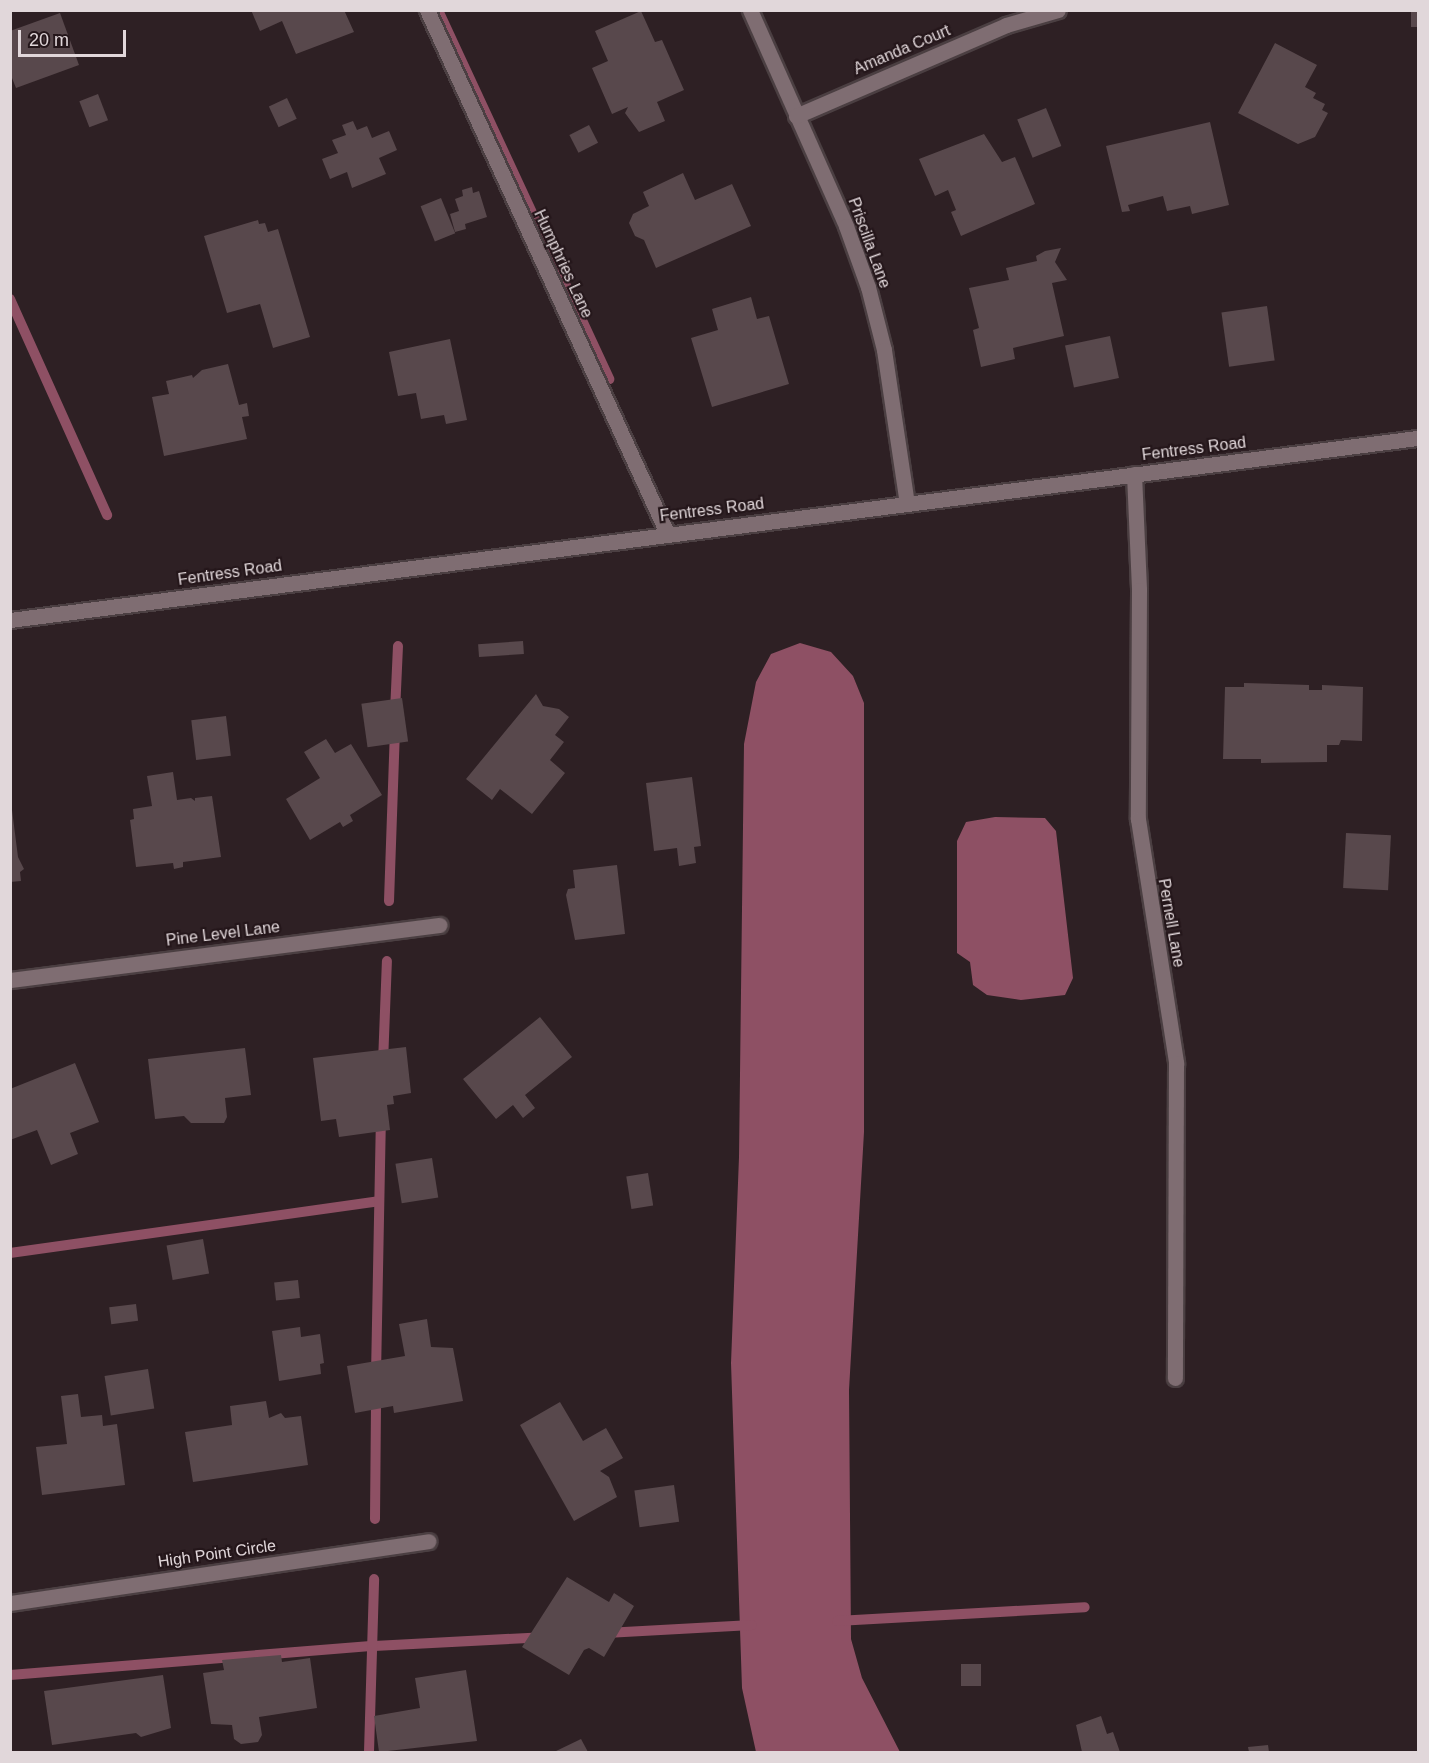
<!DOCTYPE html>
<html>
<head>
<meta charset="utf-8">
<style>
  body { margin:0 }
  #map { position:relative; width:1429px; height:1763px; overflow:hidden; background:#2e2024; font-family:Helvetica,sans-serif }
  div>[style] { position:absolute }
  [style*='--x'] { left:calc(var(--x)*1px); top:calc(var(--y)*1px); width:calc(var(--w)*1px); rotate:calc(var(--a)*1deg) }
  .water>* { inset:0; background:#8e5064 }
  .stream>* { height:10px; margin:-5px; padding:0 5px; transform-origin:5px; border-radius:5px; background:#8e5064 }
  .building>* { inset:0; background:#58484c; transform-origin:0 0 }
  .roads { filter:drop-shadow(2px 0 #4b3f42) drop-shadow(-2px 0 #4b3f42) drop-shadow(0 2px #4b3f42) drop-shadow(0 -2px #4b3f42) }
  .minor>* { height:15px; margin:-7.5px; padding:0 7.5px; transform-origin:7.5px; border-radius:7.5px; background:#7f6d72 }
  .tertiary>* { height:15px; margin:-7.5px; padding:0 7.5px; transform-origin:7.5px; border-radius:7.5px; background:#7f6d72 }
  span { translate:-50% -50%; white-space:nowrap; text-align:center; line-height:1.15; -webkit-text-stroke:4.5px #24161a; paint-order:stroke }
  .street-label { font-size:16px; color:#e1d7da }
  .frame { position:absolute; inset:0; border:12px solid #e1d7da; pointer-events:none }
  .scale { position:absolute; left:18px; top:30px; width:108px; height:27px; box-sizing:border-box; border:3px solid #e1d7da; border-top:0; padding-left:8px; font-size:18px; line-height:21px; white-space:nowrap; color:#e1d7da; -webkit-text-stroke:4px #24161a; paint-order:stroke }
</style>
</head>
<body>
<div id="map">
  <div class="water">
    <div style="clip-path:polygon(800px 643px,831px 652px,853px 676px,864px 703px,864px 1132px,849px 1390px,851px 1639px,862px 1678px,900px 1752px,756px 1752px,742px 1688px,731px 1363px,739px 1157px,744px 744px,756px 682px,771px 654px)"></div>
    <div style="clip-path:polygon(995px 817px,1045px 818px,1056px 831px,1073px 978px,1065px 995px,1021px 1000px,987px 995px,973px 985px,970px 962px,957px 953px,957px 841px,966px 822px)"></div>
  </div>
  <div class="stream">
    <div style="--x:438;--y:10;--w:407;--a:65.1"></div>
    <div style="--x:10;--y:299;--w:237;--a:65.8"></div>
    <div style="--x:395;--y:712;--w:66;--a:-87.4"></div>
    <div style="--x:389;--y:901;--w:170;--a:-88"></div>
    <div style="--x:383;--y:1063;--w:102;--a:-87.8"></div>
    <div style="--x:10;--y:1253;--w:372;--a:-8"></div>
    <div style="--x:376;--y:1375;--w:258;--a:-88.9"></div>
    <div style="--x:375;--y:1519;--w:123;--a:-89.5"></div>
    <div style="--x:837;--y:1621;--w:248;--a:-3.2"></div>
    <div style="--x:606;--y:1633;--w:146;--a:-3.1"></div>
    <div style="--x:10;--y:1675;--w:365;--a:-4.6"></div>
    <div style="--x:374;--y:1646;--w:169;--a:-3"></div>
    <div style="--x:369;--y:1752;--w:173;--a:-88.3"></div>
  </div>
  <div class="building">
    <div style="clip-path:polygon(251px 10px,344px 10px,354px 32px,296px 54px,282px 21px,260px 31px)"></div>
    <div style="left:1411px;top:10px;width:7px;height:17px"></div>
    <div style="clip-path:polygon(641px 11px,655px 42px,662px 40px,684px 90px,657px 102px,665px 121px,639px 132px,625px 113px,628px 107px,612px 114px,592px 68px,608px 61px,595px 31px)"></div>
    <div style="clip-path:polygon(60px 13px,79px 65px,16px 88px,10px 73px,10px 31px)"></div>
    <div style="clip-path:polygon(1275px 43px,1317px 65px,1305px 87px,1316px 93px,1313px 98px,1325px 104px,1322px 110px,1328px 113px,1315px 137px,1298px 144px,1238px 113px)"></div>
    <div style="left:98px;top:94px;width:28px;height:20px;rotate:69deg"></div>
    <div style="left:287px;top:98px;width:23px;height:20px;rotate:65deg"></div>
    <div style="left:1046px;top:108px;width:41px;height:31px;rotate:68deg"></div>
    <div style="clip-path:polygon(353px 121px,357px 130px,367px 126px,372px 138px,389px 131px,397px 150px,379px 158px,386px 174px,352px 188px,347px 172px,330px 179px,322px 159px,338px 153px,332px 140px,346px 135px,342px 125px)"></div>
    <div style="clip-path:polygon(1210px 122px,1229px 205px,1192px 214px,1190px 206px,1167px 211px,1163px 196px,1128px 205px,1130px 211px,1122px 212px,1106px 146px)"></div>
    <div style="left:589px;top:125px;width:20px;height:22px;rotate:63deg"></div>
    <div style="clip-path:polygon(984px 134px,1002px 162px,1015px 157px,1035px 204px,961px 236px,951px 212px,956px 210px,948px 190px,935px 196px,919px 159px)"></div>
    <div style="clip-path:polygon(683px 173px,695px 200px,732px 184px,751px 226px,656px 268px,644px 240px,635px 236px,629px 223px,633px 214px,649px 206px,643px 192px)"></div>
    <div style="clip-path:polygon(472px 187px,473px 193px,479px 191px,487px 217px,465px 224px,466px 229px,455px 232px,450px 214px,459px 211px,455px 199px,463px 196px,462px 190px)"></div>
    <div style="left:441px;top:198px;width:38px;height:22px;rotate:68deg"></div>
    <div style="clip-path:polygon(258px 220px,259px 224px,265px 223px,268px 232px,278px 229px,310px 337px,273px 348px,260px 304px,227px 313px,204px 236px)"></div>
    <div style="clip-path:polygon(1061px 248px,1055px 262px,1067px 280px,1052px 283px,1064px 336px,1013px 348px,1015px 359px,981px 367px,973px 330px,979px 328px,969px 288px,1009px 280px,1006px 268px,1037px 261px,1036px 256px,1045px 251px)"></div>
    <div style="clip-path:polygon(751px 297px,757px 319px,769px 316px,789px 384px,712px 407px,691px 338px,718px 330px,712px 309px)"></div>
    <div style="left:1267px;top:306px;width:55px;height:46px;rotate:82deg"></div>
    <div style="left:1110px;top:336px;width:43px;height:46px;rotate:78deg"></div>
    <div style="clip-path:polygon(450px 339px,467px 420px,446px 424px,444px 415px,421px 419px,416px 393px,398px 396px,389px 352px)"></div>
    <div style="clip-path:polygon(228px 364px,239px 405px,247px 403px,249px 416px,242px 417px,247px 439px,164px 456px,152px 397px,169px 394px,166px 381px,192px 375px,193px 378px,202px 370px)"></div>
    <div style="left:523px;top:641px;width:13px;height:45px;rotate:86deg"></div>
    <div style="clip-path:polygon(1244px 683px,1309px 685px,1309px 690px,1322px 690px,1322px 685px,1363px 687px,1362px 741px,1341px 740px,1339px 745px,1327px 745px,1327px 762px,1261px 763px,1261px 759px,1223px 759px,1225px 687px,1244px 687px)"></div>
    <div style="clip-path:polygon(536px 694px,543px 706px,559px 709px,569px 717px,555px 735px,564px 742px,550px 760px,565px 773px,532px 814px,500px 789px,492px 800px,466px 779px)"></div>
    <div style="left:402px;top:698px;width:44px;height:41px;rotate:82deg"></div>
    <div style="left:226px;top:716px;width:40px;height:35px;rotate:83deg"></div>
    <div style="clip-path:polygon(326px 739px,335px 753px,351px 744px,382px 795px,350px 815px,353px 821px,343px 827px,340px 822px,310px 840px,286px 799px,320px 778px,304px 752px)"></div>
    <div style="clip-path:polygon(173px 772px,177px 800px,191px 798px,195px 801px,195px 798px,212px 796px,221px 857px,183px 862px,183px 867px,174px 869px,173px 863px,136px 867px,130px 820px,134px 819px,133px 809px,152px 806px,147px 776px)"></div>
    <div style="clip-path:polygon(692px 777px,701px 846px,694px 847px,696px 863px,679px 866px,677px 848px,654px 851px,646px 783px)"></div>
    <div style="clip-path:polygon(12px 810px,18px 857px,24px 869px,20px 872px,21px 881px,10px 882px)"></div>
    <div style="left:1346px;top:833px;width:45px;height:55px;rotate:3deg"></div>
    <div style="clip-path:polygon(617px 865px,625px 934px,575px 940px,566px 895px,568px 889px,575px 888px,573px 870px)"></div>
    <div style="clip-path:polygon(540px 1017px,572px 1057px,525px 1095px,535px 1108px,523px 1118px,513px 1105px,496px 1119px,463px 1079px)"></div>
    <div style="clip-path:polygon(406px 1047px,411px 1093px,393px 1096px,394px 1104px,387px 1105px,390px 1130px,339px 1137px,336px 1119px,321px 1121px,313px 1058px)"></div>
    <div style="clip-path:polygon(245px 1048px,251px 1095px,225px 1098px,227px 1117px,224px 1123px,191px 1123px,184px 1116px,155px 1119px,148px 1059px)"></div>
    <div style="clip-path:polygon(75px 1063px,99px 1122px,70px 1133px,78px 1154px,51px 1165px,37px 1130px,10px 1140px,10px 1089px)"></div>
    <div style="left:432px;top:1158px;width:40px;height:37px;rotate:81deg"></div>
    <div style="left:648px;top:1173px;width:33px;height:22px;rotate:81deg"></div>
    <div style="left:203px;top:1239px;width:35px;height:37px;rotate:80deg"></div>
    <div style="left:298px;top:1280px;width:18px;height:24px;rotate:84deg"></div>
    <div style="left:136px;top:1304px;width:17px;height:27px;rotate:83deg"></div>
    <div style="clip-path:polygon(427px 1319px,431px 1347px,453px 1348px,463px 1401px,394px 1413px,393px 1406px,355px 1413px,347px 1366px,405px 1356px,399px 1324px)"></div>
    <div style="clip-path:polygon(300px 1327px,301px 1337px,320px 1334px,324px 1363px,320px 1364px,321px 1374px,279px 1381px,272px 1331px)"></div>
    <div style="left:148px;top:1369px;width:40px;height:44px;rotate:81deg"></div>
    <div style="clip-path:polygon(78px 1394px,81px 1417px,102px 1415px,103px 1426px,117px 1424px,125px 1485px,42px 1495px,36px 1447px,67px 1444px,61px 1396px)"></div>
    <div style="clip-path:polygon(266px 1401px,269px 1418px,281px 1413px,285px 1418px,301px 1416px,308px 1465px,193px 1482px,185px 1432px,232px 1425px,230px 1406px)"></div>
    <div style="clip-path:polygon(560px 1402px,583px 1441px,606px 1428px,623px 1458px,600px 1471px,609px 1477px,617px 1497px,574px 1521px,520px 1425px)"></div>
    <div style="left:674px;top:1485px;width:37px;height:40px;rotate:82deg"></div>
    <div style="clip-path:polygon(567px 1577px,609px 1602px,614px 1593px,634px 1606px,604px 1657px,589px 1648px,584px 1650px,569px 1675px,522px 1647px)"></div>
    <div style="clip-path:polygon(281px 1655px,282px 1662px,310px 1658px,317px 1708px,259px 1717px,262px 1735px,258px 1742px,241px 1744px,234px 1739px,232px 1725px,211px 1724px,203px 1673px,224px 1670px,222px 1660px)"></div>
    <div style="left:961px;top:1664px;width:20px;height:22px"></div>
    <div style="clip-path:polygon(466px 1670px,477px 1741px,379px 1752px,374px 1716px,420px 1708px,415px 1678px)"></div>
    <div style="clip-path:polygon(163px 1675px,171px 1728px,141px 1737px,136px 1733px,52px 1745px,44px 1691px)"></div>
    <div style="clip-path:polygon(1101px 1716px,1107px 1734px,1113px 1732px,1120px 1752px,1082px 1752px,1076px 1725px)"></div>
    <div style="clip-path:polygon(581px 1739px,588px 1752px,554px 1752px)"></div>
    <div style="clip-path:polygon(1268px 1745px,1269px 1752px,1249px 1752px,1248px 1747px)"></div>
  </div>
  <div class="roads">
    <div class="minor">
      <div style="--x:427;--y:10;--w:575;--a:65.35"></div>
      <div style="--x:750;--y:10;--w:236;--a:66"></div>
      <div style="--x:846;--y:226;--w:65;--a:70.2"></div>
      <div style="--x:868;--y:287;--w:65;--a:75.7"></div>
      <div style="--x:884;--y:350;--w:155;--a:81.5"></div>
      <div style="--x:796;--y:116;--w:229;--a:-23.4"></div>
      <div style="--x:1006;--y:25;--w:54;--a:-16.1"></div>
      <div style="--x:1134;--y:474;--w:116;--a:87.5"></div>
      <div style="--x:1139;--y:590;--w:229;--a:90.3"></div>
      <div style="--x:1138;--y:819;--w:247;--a:81.1"></div>
      <div style="--x:1176;--y:1063;--w:315;--a:90.2"></div>
      <div style="--x:10;--y:980;--w:433;--a:-7.3"></div>
      <div style="--x:10;--y:1603;--w:423;--a:-8.4"></div>
    </div>
    <div class="tertiary">
      <div style="--x:10;--y:620;--w:1420;--a:-7.37"></div>
    </div>
  </div>
  <div class="street-label">
    <span style="left:902px;top:50px;rotate:-23deg">Amanda Court</span>
    <span style="left:869px;top:243px;rotate:70deg">Priscilla Lane</span>
    <span style="left:563px;top:264px;rotate:65deg">Humphries Lane</span>
    <span style="left:1194px;top:449px;rotate:-7deg">Fentress Road</span>
    <span style="left:712px;top:510px;rotate:-7deg">Fentress Road</span>
    <span style="left:230px;top:573px;rotate:-8deg">Fentress Road</span>
    <span style="left:1171px;top:923px;rotate:80deg">Pernell Lane</span>
    <span style="left:223px;top:934px;rotate:-7deg">Pine Level Lane</span>
    <span style="left:217px;top:1554px;rotate:-8deg">High Point Circle</span>
  </div>
  <div class="frame"></div>
  <div class="scale">20 m</div>
</div>
</body>
</html>
